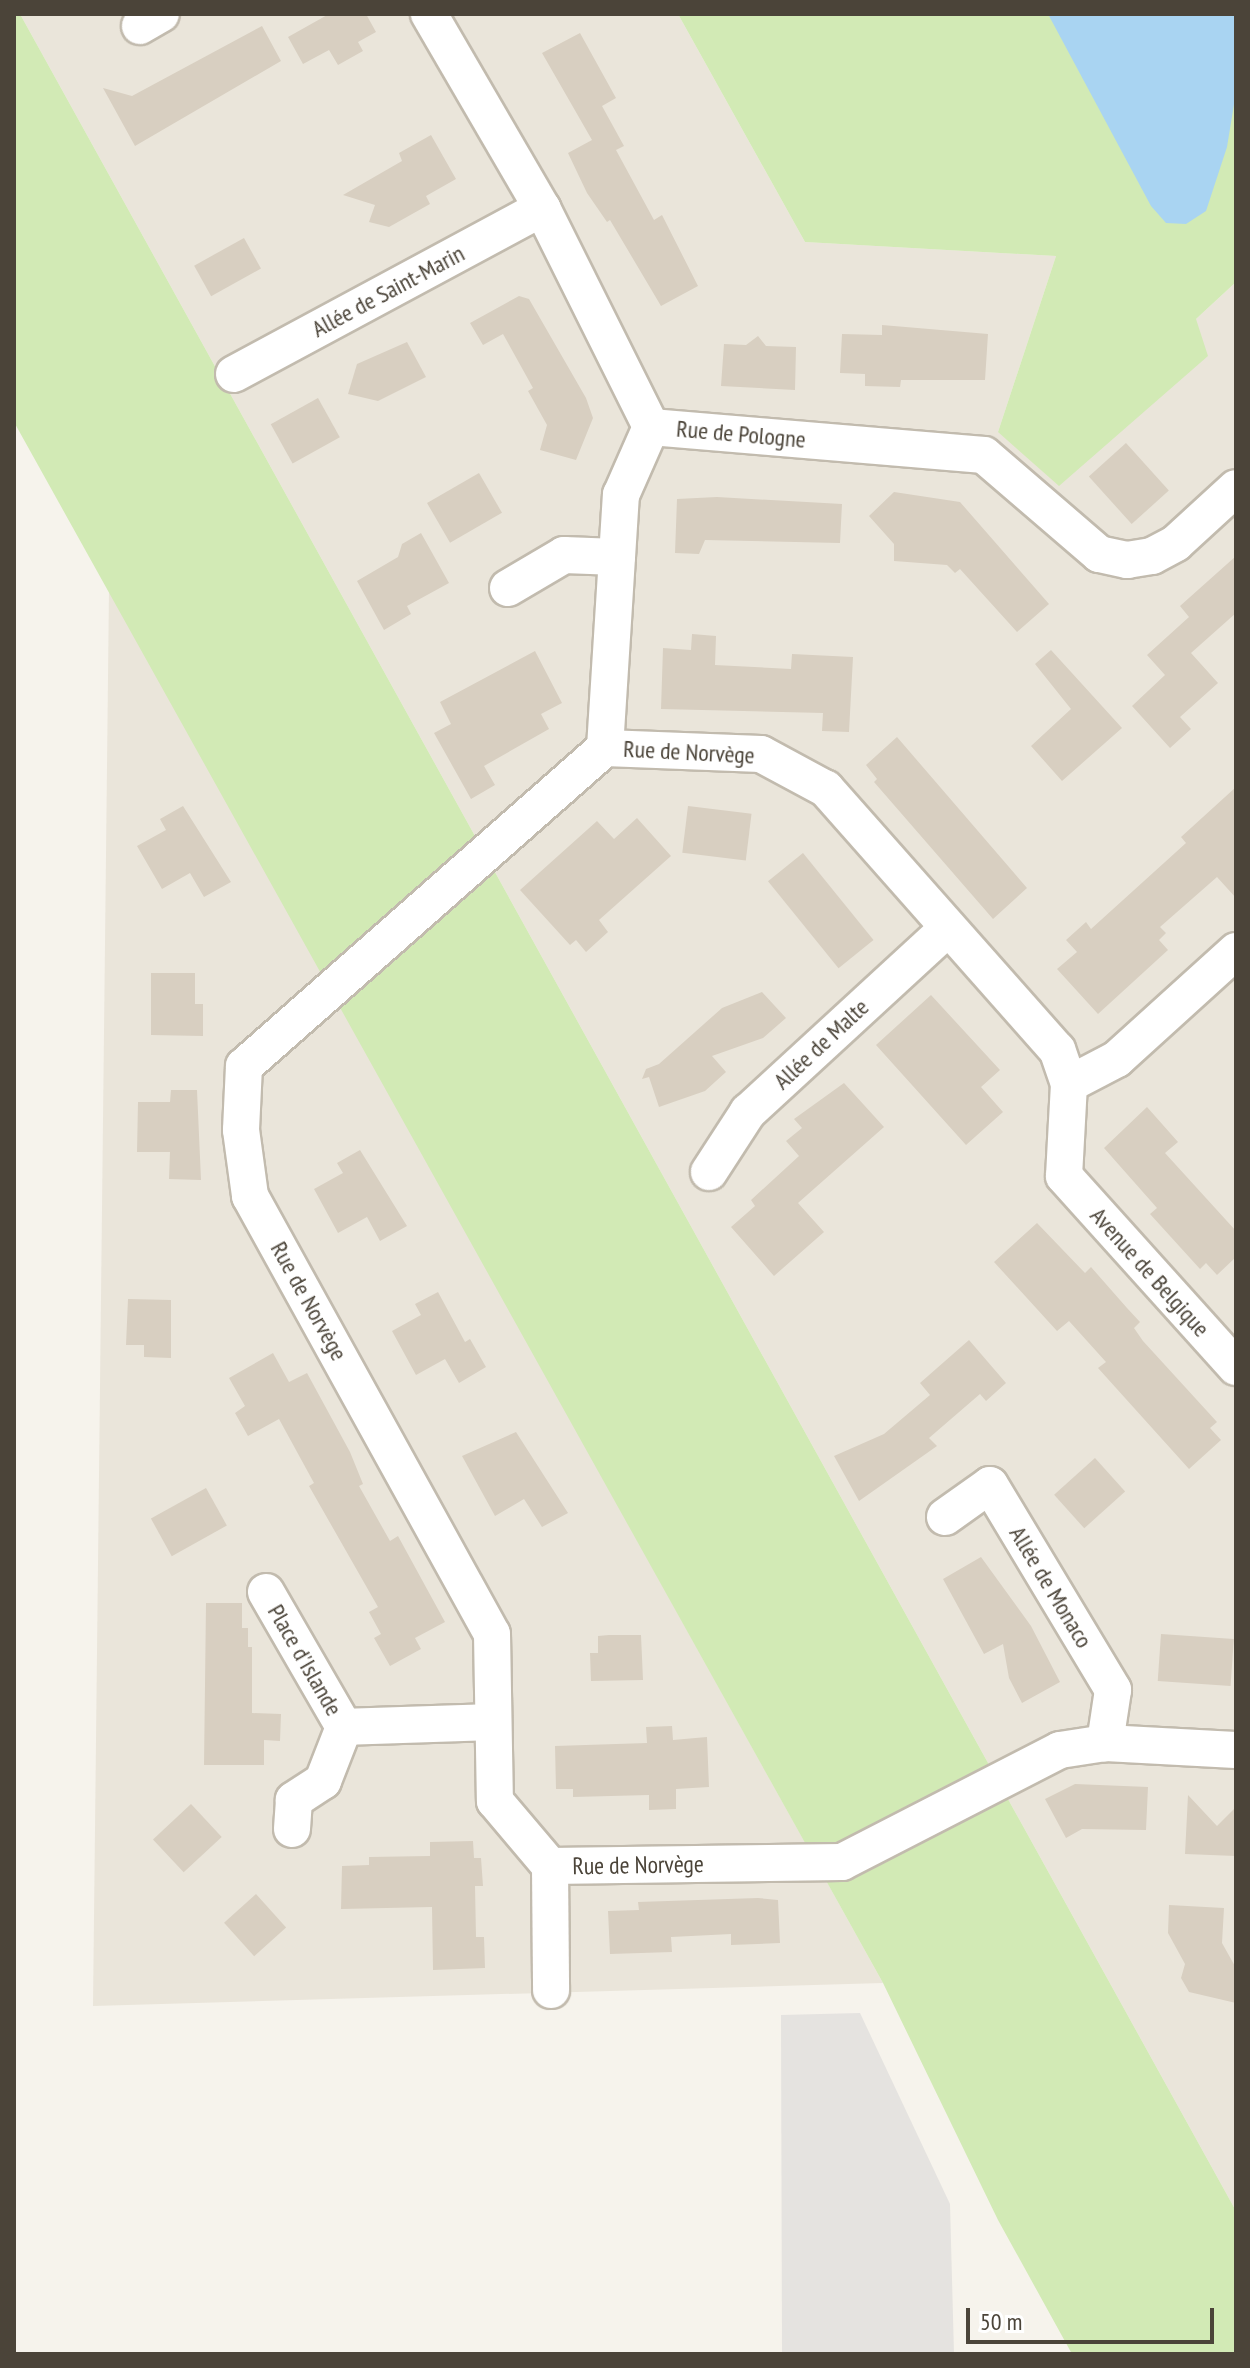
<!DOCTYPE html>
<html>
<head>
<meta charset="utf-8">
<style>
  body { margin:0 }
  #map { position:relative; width:1250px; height:2368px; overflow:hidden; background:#f6f3ec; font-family:"PT Sans Narrow",sans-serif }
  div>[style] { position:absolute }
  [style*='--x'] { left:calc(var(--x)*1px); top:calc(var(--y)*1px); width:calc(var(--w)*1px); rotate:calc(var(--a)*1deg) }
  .residential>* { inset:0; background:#eae5da }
  .green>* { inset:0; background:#d2eab5 }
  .parking>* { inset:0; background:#e5e3e0 }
  .water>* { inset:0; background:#a9d4f2 }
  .building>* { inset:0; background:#d8cfc1; transform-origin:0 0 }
  .roads { filter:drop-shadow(2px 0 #c2bbae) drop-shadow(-2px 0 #c2bbae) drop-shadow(0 2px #c2bbae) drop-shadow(0 -2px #c2bbae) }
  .minor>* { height:36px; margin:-18px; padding:0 18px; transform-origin:18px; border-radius:18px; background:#fff }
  span { translate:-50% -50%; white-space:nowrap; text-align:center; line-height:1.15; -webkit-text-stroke:6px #fff; paint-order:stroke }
  .street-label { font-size:24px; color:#4b4439 }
  .frame { position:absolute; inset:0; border:16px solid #4b4439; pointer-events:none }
  .scale { position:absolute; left:966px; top:2308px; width:248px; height:36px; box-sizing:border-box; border:4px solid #4b4439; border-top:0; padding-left:10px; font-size:24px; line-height:28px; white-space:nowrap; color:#4b4439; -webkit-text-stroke:6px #fff; paint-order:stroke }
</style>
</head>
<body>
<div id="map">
  <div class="residential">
    <div style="clip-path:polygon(20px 14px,678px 14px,805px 242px,1056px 256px,998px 432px,1196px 319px,1236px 282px,1236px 2211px)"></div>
    <div style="clip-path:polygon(109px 589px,883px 1983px,93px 2006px)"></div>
  </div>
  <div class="green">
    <div style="clip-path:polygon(14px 14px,20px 14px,1236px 2211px,1236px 2354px,1072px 2354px,998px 2220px,883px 1983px,14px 422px)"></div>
    <div style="clip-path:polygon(678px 14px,1236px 14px,1236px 282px,1196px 319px,1208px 356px,1059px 486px,998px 432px,1056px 256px,805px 242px)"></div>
  </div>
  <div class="parking">
    <div style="clip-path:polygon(860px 2013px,950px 2204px,954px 2354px,782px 2354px,781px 2015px)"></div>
  </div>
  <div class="water">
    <div style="clip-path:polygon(1048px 14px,1236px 14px,1236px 92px,1227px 147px,1206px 211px,1186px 224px,1166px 223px,1151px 206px)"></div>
  </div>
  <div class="building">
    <div style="clip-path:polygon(329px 14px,366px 14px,376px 32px,358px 42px,363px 51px,338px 65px,329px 50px,303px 64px,288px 37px)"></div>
    <div style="clip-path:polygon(262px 26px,281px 61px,135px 146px,103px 88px,132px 96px)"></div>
    <div style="clip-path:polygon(580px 33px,616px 98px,602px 106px,624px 146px,616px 150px,654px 220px,662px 215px,698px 286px,661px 306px,610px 220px,607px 222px,587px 193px,568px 153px,592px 140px,542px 53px)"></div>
    <div style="clip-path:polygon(431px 135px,456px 179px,426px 196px,430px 204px,389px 227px,369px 222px,375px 205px,343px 195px,402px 161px,399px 153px)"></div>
    <div style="left:244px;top:238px;width:35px;height:57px;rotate:61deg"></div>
    <div style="clip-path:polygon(519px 296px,529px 299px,586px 398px,593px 418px,576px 460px,540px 450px,547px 425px,528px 391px,533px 388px,503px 334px,483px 345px,470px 323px)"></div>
    <div style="clip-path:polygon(882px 325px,988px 334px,985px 380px,901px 380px,900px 387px,865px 386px,865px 374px,840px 373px,842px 334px,882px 335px)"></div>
    <div style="clip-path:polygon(758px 336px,766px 346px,796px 347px,795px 390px,721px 386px,724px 344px,746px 345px)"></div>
    <div style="clip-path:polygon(407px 342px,426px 377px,378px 401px,348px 394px,357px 364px)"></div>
    <div style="left:318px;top:398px;width:45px;height:54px;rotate:61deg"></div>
    <div style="left:1126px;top:443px;width:64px;height:50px;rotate:48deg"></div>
    <div style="left:479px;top:473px;width:46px;height:60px;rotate:60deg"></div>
    <div style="clip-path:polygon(894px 492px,960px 502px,1049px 604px,1017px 632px,960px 569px,955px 573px,947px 565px,894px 561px,894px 544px,869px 516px)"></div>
    <div style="clip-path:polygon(717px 497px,842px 504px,840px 543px,705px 540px,699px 554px,675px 553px,677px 499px)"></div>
    <div style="clip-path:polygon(421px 533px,449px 583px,407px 606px,411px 614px,384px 630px,357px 581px,398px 557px,402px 544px)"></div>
    <div style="clip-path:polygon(1236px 556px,1236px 613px,1191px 653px,1218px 683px,1180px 717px,1191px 729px,1170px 748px,1132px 706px,1165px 675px,1147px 655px,1189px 617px,1180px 606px)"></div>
    <div style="clip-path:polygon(692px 634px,716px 636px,715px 665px,791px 669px,792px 654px,853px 657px,849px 732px,822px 731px,823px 713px,661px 709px,663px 648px,691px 650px)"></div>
    <div style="clip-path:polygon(1051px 650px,1122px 728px,1062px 781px,1031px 746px,1071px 709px,1035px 664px)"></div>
    <div style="clip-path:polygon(535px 651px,562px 703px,541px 714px,549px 729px,484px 766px,495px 785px,471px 799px,434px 733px,451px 724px,440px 702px)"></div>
    <div style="clip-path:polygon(897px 737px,1027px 888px,993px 919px,874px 782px,877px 779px,866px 765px)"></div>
    <div style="clip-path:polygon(1236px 787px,1236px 898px,1217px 877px,1160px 927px,1166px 933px,1159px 940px,1168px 950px,1098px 1014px,1057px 969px,1077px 952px,1066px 940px,1086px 922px,1091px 929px,1186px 843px,1181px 837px)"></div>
    <div style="clip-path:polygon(183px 806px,231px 882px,204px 897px,190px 873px,162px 889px,137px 846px,166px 830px,160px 819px)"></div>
    <div style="left:688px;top:806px;width:64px;height:47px;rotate:7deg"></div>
    <div style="clip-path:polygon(637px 818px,671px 856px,599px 920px,608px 932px,586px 952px,576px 940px,570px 945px,520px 890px,597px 821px,614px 839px)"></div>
    <div style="left:803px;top:853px;width:112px;height:45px;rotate:51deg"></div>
    <div style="clip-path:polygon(151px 973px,195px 973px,195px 1004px,203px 1004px,203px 1036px,151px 1035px)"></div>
    <div style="clip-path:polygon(762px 992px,786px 1018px,763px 1038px,712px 1056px,726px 1072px,705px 1091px,659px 1107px,649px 1077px,642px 1079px,646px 1069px,659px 1064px,722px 1008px)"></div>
    <div style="clip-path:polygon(931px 995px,1000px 1070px,981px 1087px,1003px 1112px,966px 1145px,876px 1045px)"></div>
    <div style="clip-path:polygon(844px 1083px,884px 1127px,798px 1203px,824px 1232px,774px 1276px,731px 1227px,755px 1206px,751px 1200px,799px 1156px,786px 1141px,802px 1128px,794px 1119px)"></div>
    <div style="clip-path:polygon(171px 1090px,197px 1090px,201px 1180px,169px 1179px,170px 1152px,137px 1152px,138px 1102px,170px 1102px)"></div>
    <div style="clip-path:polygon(1147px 1107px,1178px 1142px,1165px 1153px,1236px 1231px,1236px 1257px,1217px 1275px,1206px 1263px,1200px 1269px,1150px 1214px,1157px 1208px,1104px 1148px)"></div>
    <div style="clip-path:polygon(360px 1150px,407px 1226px,380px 1241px,367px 1217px,338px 1233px,314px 1189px,343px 1173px,337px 1163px)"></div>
    <div style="clip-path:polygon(1037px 1223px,1085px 1273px,1091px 1267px,1127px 1308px,1140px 1322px,1134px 1328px,1143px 1341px,1217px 1422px,1210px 1428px,1221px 1440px,1189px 1469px,1098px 1368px,1106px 1362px,1069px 1321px,1057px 1331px,994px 1262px)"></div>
    <div style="clip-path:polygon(438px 1292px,465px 1342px,470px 1339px,486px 1367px,459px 1383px,445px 1359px,416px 1375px,392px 1331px,421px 1315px,415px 1304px)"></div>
    <div style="clip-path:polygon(128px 1299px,171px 1300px,171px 1358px,144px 1357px,144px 1345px,126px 1345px)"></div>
    <div style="clip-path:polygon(969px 1340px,1006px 1383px,986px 1401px,980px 1394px,929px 1438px,937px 1446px,859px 1501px,834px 1456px,884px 1434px,930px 1395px,920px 1383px)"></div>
    <div style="clip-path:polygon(273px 1353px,289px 1382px,307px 1373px,350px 1452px,363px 1484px,359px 1486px,390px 1541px,398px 1536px,445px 1622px,415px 1638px,421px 1649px,390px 1666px,374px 1638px,381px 1634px,369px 1612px,378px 1607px,309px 1486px,314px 1483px,279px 1419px,248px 1436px,235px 1413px,245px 1406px,229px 1378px)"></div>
    <div style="clip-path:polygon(516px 1432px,568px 1513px,542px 1527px,524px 1499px,495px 1516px,462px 1456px)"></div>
    <div style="left:1095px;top:1458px;width:45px;height:55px;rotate:48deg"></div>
    <div style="left:206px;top:1488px;width:43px;height:63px;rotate:61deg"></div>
    <div style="clip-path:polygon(981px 1557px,1031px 1626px,1060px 1682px,1022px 1703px,1009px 1678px,1003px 1644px,984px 1654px,943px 1579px)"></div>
    <div style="clip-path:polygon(206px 1603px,242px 1603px,242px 1628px,248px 1628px,248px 1647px,252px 1647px,252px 1713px,281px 1714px,280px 1741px,264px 1740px,264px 1765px,204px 1765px)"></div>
    <div style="left:1161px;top:1634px;width:73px;height:47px;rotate:4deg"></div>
    <div style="clip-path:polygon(609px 1635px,641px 1635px,643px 1680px,591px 1681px,590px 1653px,598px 1653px,598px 1636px)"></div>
    <div style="clip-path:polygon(672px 1726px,673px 1740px,707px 1737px,709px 1787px,676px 1789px,676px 1809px,649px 1810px,649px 1795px,573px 1797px,573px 1789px,556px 1789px,555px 1746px,647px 1743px,646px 1727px)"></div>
    <div style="clip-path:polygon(1075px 1784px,1148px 1787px,1146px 1830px,1082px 1829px,1066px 1838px,1045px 1799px)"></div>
    <div style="clip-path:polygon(1188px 1795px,1217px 1826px,1236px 1807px,1236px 1856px,1185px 1854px)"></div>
    <div style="left:191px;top:1804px;width:45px;height:52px;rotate:47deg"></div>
    <div style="clip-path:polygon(473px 1841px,474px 1858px,481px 1858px,483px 1886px,475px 1886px,476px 1937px,484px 1937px,485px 1968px,433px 1970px,432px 1907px,341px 1909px,342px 1866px,369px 1865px,369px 1857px,430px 1856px,430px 1842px)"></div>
    <div style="left:256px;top:1894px;width:45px;height:43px;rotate:48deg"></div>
    <div style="clip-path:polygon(758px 1898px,778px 1900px,780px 1943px,731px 1945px,731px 1934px,671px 1937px,672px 1952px,610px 1954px,608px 1911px,639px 1910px,638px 1902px)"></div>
    <div style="clip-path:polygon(1169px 1905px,1224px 1908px,1222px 1943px,1236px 1968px,1236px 2003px,1189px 1992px,1181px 1978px,1185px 1964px,1168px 1933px)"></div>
  </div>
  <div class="roads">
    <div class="minor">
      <div style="--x:429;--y:14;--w:225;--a:59.8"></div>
      <div style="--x:542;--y:208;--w:245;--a:63.5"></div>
      <div style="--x:651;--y:427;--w:334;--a:4.8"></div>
      <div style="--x:984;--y:455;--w:152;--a:40.7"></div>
      <div style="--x:1099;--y:554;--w:29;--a:12"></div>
      <div style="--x:1127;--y:560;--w:25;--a:-9"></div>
      <div style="--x:1152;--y:556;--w:27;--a:-28"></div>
      <div style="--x:1176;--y:543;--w:81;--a:-42.5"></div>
      <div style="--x:140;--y:26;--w:24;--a:-30"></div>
      <div style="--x:234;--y:374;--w:350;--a:-28.3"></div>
      <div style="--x:508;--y:588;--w:65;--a:-30.5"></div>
      <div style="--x:564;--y:555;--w:53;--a:2.2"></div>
      <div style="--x:605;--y:748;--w:254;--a:-86.4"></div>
      <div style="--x:621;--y:495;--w:74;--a:-66.2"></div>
      <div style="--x:1236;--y:951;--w:161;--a:137.8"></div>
      <div style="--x:1117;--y:1059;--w:54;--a:152.5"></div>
      <div style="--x:1069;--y:1084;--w:92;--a:93.1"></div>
      <div style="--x:1064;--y:1176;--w:257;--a:48"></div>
      <div style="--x:1069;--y:1084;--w:36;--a:-109"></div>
      <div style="--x:1057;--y:1050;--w:349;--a:-131.5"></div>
      <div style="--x:826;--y:789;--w:74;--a:-151.7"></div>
      <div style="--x:761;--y:754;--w:156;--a:-177.8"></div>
      <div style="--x:605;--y:748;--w:481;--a:138.6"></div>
      <div style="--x:244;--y:1066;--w:64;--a:92.7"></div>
      <div style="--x:241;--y:1130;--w:67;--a:82.2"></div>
      <div style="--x:250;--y:1196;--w:500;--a:61.08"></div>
      <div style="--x:492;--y:1634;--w:167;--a:89"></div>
      <div style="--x:495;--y:1801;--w:85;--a:49.8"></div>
      <div style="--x:550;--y:1866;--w:292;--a:-0.8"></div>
      <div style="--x:842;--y:1862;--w:245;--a:-27.2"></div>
      <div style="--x:1060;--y:1750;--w:46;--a:-8.8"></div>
      <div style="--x:1105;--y:1743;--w:131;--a:3.1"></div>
      <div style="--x:709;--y:1172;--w:72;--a:-57"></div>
      <div style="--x:748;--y:1112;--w:270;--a:-42.6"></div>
      <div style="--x:945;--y:1517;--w:55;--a:-35.4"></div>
      <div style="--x:990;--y:1485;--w:239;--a:59"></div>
      <div style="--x:1113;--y:1690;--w:54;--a:98.6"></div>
      <div style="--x:266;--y:1592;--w:156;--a:60"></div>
      <div style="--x:344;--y:1727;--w:58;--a:111.3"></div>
      <div style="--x:323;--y:1781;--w:35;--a:147"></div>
      <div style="--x:294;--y:1800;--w:29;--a:94"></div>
      <div style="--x:344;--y:1727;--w:147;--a:-1.9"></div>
      <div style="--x:550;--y:1866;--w:124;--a:89.5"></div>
    </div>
  </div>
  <div class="street-label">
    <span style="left:388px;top:291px;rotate:-28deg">Allée de Saint-Marin</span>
    <span style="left:741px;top:434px;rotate:5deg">Rue de Pologne</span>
    <span style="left:689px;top:752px;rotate:3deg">Rue de Norvège</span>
    <span style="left:821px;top:1044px;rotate:-43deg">Allée de Malte</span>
    <span style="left:1150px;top:1272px;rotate:48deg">Avenue de Belgique</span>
    <span style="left:309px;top:1301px;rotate:61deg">Rue de Norvège</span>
    <span style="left:1051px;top:1587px;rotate:59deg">Allée de Monaco</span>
    <span style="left:305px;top:1660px;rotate:60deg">Place d'Islande</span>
    <span style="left:638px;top:1865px;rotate:-1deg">Rue de Norvège</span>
  </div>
  <div class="frame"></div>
  <div class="scale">50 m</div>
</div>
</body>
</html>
